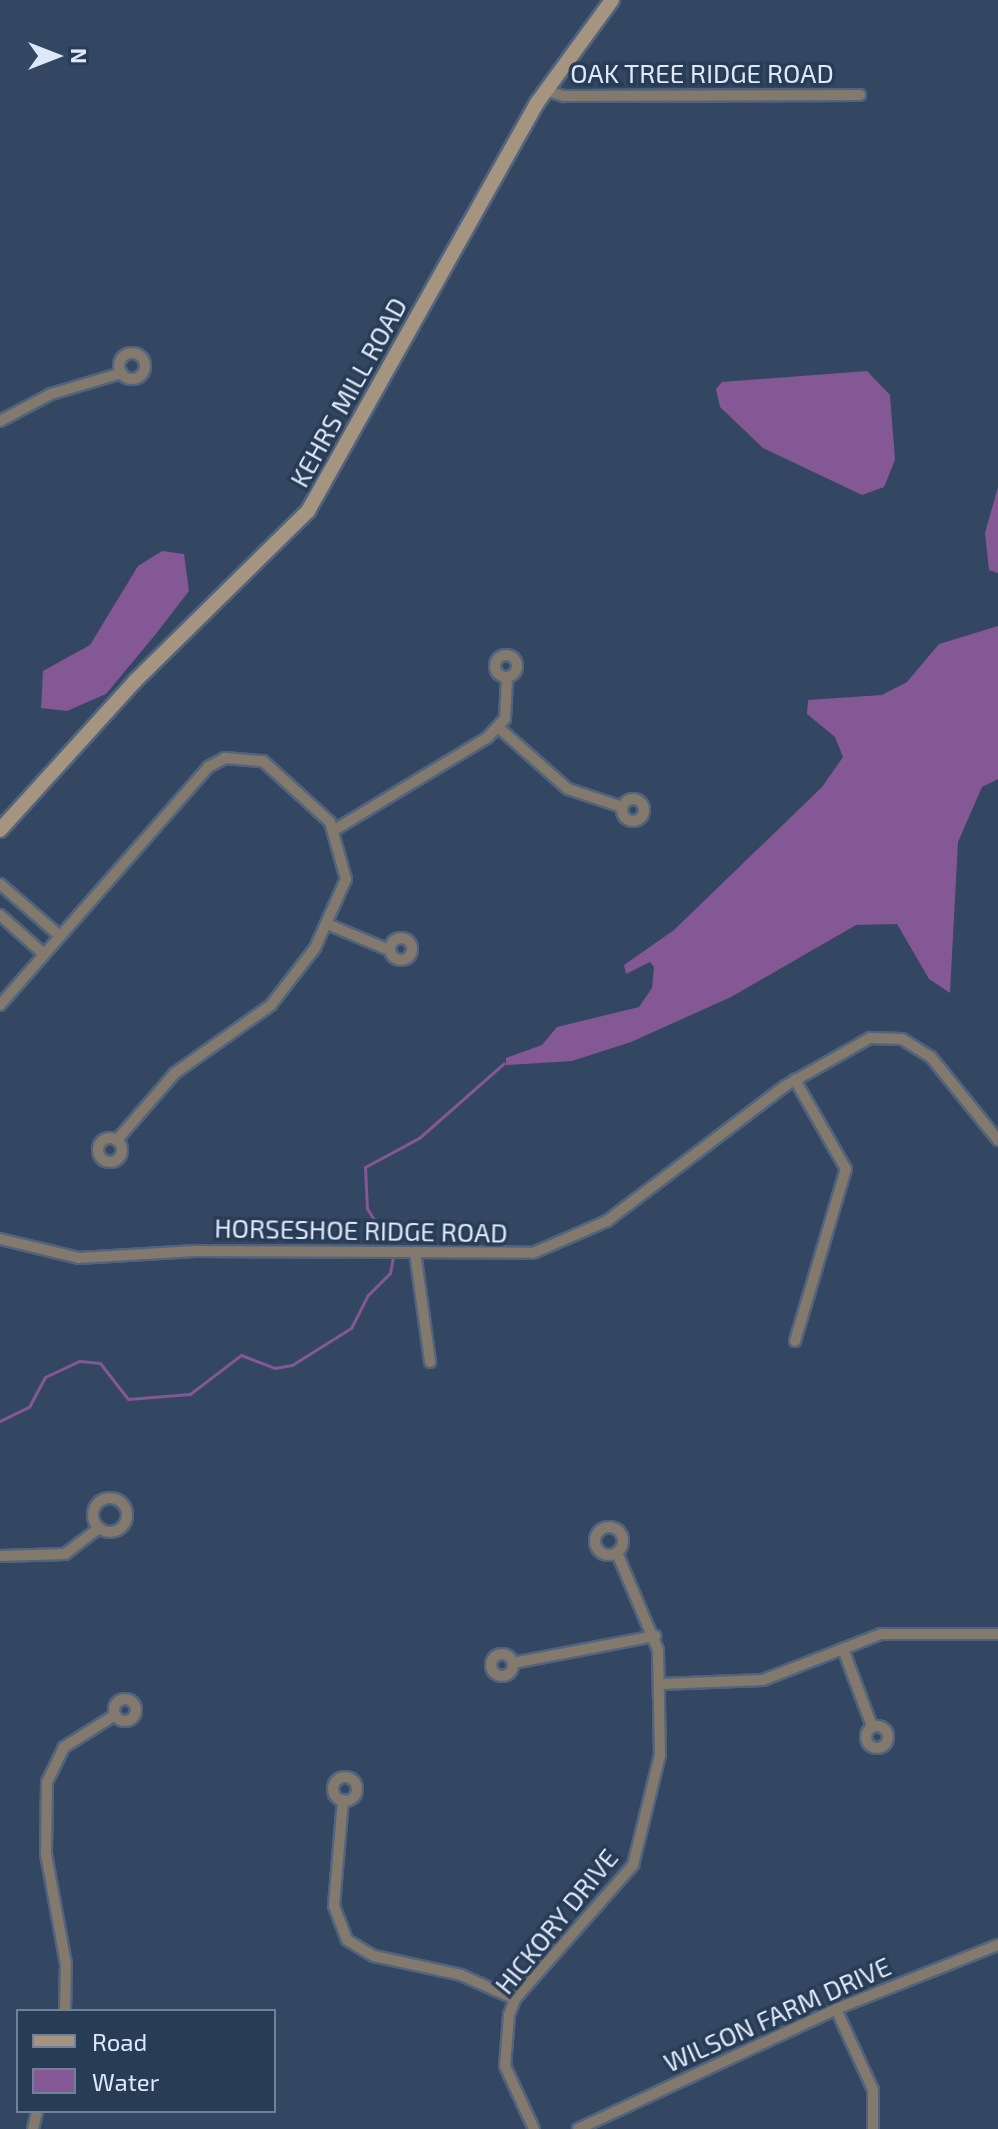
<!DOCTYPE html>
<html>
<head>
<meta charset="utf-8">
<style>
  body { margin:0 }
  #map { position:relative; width:998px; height:2129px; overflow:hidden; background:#334762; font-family:"Exo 2",sans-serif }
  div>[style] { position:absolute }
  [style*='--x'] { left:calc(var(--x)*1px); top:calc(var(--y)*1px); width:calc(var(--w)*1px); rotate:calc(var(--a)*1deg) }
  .water>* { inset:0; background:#835894 }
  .stream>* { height:3px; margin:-1.5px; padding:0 1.5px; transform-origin:1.5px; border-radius:1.5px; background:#835894 }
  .roads { filter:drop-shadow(2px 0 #52647d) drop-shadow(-2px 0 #52647d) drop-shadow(0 2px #52647d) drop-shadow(0 -2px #52647d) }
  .minor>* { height:10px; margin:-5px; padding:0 5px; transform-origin:5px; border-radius:5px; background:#83796c }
  .minor>.ring { margin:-5px; padding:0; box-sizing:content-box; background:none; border:10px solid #83796c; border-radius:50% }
  .secondary>* { height:14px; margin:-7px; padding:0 7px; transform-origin:7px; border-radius:7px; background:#a59580 }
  span { translate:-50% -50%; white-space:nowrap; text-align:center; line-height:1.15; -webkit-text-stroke:7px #293c56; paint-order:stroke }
  .street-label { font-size:26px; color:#dde9fa }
  .legend { position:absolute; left:16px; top:2009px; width:260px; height:104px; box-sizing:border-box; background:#293c56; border:2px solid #718198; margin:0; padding:10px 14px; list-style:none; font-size:24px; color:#dde9fa }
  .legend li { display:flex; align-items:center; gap:16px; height:40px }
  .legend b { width:40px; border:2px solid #718198 }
  .north { position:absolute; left:16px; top:16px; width:80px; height:80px; -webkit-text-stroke:6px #293c56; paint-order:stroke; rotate:90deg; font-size:22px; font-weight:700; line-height:32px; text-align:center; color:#dde9fa }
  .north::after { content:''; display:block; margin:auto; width:28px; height:36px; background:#dde9fa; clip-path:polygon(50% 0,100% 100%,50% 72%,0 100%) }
</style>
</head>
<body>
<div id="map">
  <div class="water">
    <div style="clip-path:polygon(867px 371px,890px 395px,895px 460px,884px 487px,862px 495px,763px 448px,720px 407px,716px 389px,722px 382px)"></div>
    <div style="clip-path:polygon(998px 487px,998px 573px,989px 570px,985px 533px)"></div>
    <div style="clip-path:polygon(162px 551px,184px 554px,189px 591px,155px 635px,106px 694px,67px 711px,41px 708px,43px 671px,90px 645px,138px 566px)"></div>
    <div style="clip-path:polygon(998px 626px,998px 779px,982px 787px,958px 842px,950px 993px,929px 979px,897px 924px,856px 925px,731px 997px,631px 1042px,572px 1061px,506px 1065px,506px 1058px,542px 1045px,557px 1027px,639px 1007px,652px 988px,654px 967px,650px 962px,626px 974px,624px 965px,674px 930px,822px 787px,843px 757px,835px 737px,807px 714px,808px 700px,882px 695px,907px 682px,939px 644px)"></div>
  </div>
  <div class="stream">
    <div style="--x:388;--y:1242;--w:39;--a:-122"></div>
    <div style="--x:367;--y:1209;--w:42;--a:-92.7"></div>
    <div style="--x:365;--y:1167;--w:61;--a:-28.2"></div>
    <div style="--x:419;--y:1138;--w:113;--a:-41.4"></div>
    <div style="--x:0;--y:1421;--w:32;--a:-26"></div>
    <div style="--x:29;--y:1407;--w:34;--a:-62"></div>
    <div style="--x:45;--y:1377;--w:38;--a:-25"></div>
    <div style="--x:80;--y:1361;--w:20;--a:6"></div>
    <div style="--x:100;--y:1363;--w:46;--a:52.1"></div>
    <div style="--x:128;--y:1399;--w:62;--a:-4.6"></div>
    <div style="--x:190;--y:1394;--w:64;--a:-37.4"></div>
    <div style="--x:241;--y:1355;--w:36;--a:21"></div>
    <div style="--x:275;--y:1368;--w:17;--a:-10"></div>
    <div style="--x:292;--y:1365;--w:70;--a:-32.1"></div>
    <div style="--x:351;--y:1328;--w:36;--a:-63"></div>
    <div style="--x:367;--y:1296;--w:33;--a:-45"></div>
    <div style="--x:390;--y:1273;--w:16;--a:-79"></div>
  </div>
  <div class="roads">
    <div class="minor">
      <div style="--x:545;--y:90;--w:20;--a:18"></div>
      <div style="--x:564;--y:96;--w:296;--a:-0.2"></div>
      <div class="ring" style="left:119px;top:353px;width:16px;height:16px"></div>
      <div style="--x:0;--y:421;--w:58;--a:-27.9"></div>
      <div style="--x:51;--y:394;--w:74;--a:-16.5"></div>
      <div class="ring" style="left:495px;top:655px;width:12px;height:12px"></div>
      <div style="--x:499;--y:728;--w:92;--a:41.5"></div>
      <div style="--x:568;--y:789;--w:57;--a:18.4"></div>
      <div class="ring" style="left:622px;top:799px;width:12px;height:12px"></div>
      <div style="--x:336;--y:829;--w:176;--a:-31.1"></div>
      <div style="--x:487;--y:738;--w:26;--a:-47"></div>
      <div style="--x:505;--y:719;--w:41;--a:-87.2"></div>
      <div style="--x:0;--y:884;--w:79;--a:40.9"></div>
      <div style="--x:0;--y:915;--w:59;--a:41.6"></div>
      <div style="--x:327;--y:924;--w:67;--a:22.8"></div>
      <div class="ring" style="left:390px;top:938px;width:12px;height:12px"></div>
      <div style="--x:0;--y:1005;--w:316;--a:-48.8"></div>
      <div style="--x:208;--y:767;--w:19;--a:-28"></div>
      <div style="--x:225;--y:758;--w:38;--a:5"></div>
      <div style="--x:263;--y:761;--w:91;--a:42.3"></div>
      <div style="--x:330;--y:822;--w:59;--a:74.3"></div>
      <div style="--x:346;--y:879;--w:76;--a:114.2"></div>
      <div style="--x:315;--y:948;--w:72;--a:127.7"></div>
      <div style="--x:271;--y:1005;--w:118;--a:144.7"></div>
      <div style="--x:175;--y:1073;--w:89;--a:130.9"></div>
      <div class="ring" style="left:98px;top:1138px;width:14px;height:14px"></div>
      <div style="--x:0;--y:1239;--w:81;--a:13.5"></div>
      <div style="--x:79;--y:1258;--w:116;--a:-3.5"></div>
      <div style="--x:195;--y:1251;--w:338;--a:0.3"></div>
      <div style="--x:533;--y:1253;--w:81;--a:-23.4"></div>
      <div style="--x:607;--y:1221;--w:223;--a:-37.2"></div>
      <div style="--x:785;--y:1086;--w:98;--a:-29.5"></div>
      <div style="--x:870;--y:1038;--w:32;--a:2"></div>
      <div style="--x:902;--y:1039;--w:34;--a:32"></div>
      <div style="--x:931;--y:1057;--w:107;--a:51.1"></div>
      <div style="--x:415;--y:1252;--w:111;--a:82.2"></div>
      <div style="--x:795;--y:1341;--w:179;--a:-73.5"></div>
      <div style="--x:846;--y:1169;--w:103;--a:-119.8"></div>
      <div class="ring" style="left:93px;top:1498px;width:24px;height:24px"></div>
      <div class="ring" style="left:595px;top:1527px;width:18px;height:18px"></div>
      <div style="--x:0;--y:1556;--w:65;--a:-1.8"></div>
      <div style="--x:65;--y:1554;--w:43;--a:-37.4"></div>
      <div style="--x:843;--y:1649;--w:82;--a:69.4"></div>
      <div class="ring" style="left:491px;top:1654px;width:12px;height:12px"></div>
      <div style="--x:513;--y:1663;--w:145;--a:-10.8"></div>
      <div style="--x:661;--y:1684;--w:102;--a:-2.2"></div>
      <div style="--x:763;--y:1680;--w:127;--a:-21.3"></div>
      <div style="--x:881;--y:1634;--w:117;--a:0"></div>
      <div class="ring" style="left:114px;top:1699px;width:12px;height:12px"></div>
      <div class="ring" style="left:866px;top:1726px;width:12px;height:12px"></div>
      <div class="ring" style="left:333px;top:1777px;width:14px;height:14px"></div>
      <div style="--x:343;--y:1800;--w:106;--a:94.9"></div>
      <div style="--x:334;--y:1906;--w:36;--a:69"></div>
      <div style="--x:347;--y:1940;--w:31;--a:31"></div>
      <div style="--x:374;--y:1956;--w:89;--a:12.3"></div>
      <div style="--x:461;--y:1975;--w:59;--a:24"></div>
      <div style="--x:836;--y:2009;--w:89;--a:65.4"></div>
      <div style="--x:873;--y:2090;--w:39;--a:90"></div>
      <div style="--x:65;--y:2011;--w:47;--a:-88.8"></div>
      <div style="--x:66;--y:1964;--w:112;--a:-100.3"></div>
      <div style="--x:46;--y:1854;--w:72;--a:-89.2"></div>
      <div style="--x:47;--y:1782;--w:39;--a:-64"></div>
      <div style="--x:64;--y:1747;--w:60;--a:-32.1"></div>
      <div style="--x:33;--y:2129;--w:18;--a:-77"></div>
      <div style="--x:534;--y:2129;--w:69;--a:-114.7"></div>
      <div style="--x:505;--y:2066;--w:51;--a:-85.5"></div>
      <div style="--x:509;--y:2015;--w:17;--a:-69"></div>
      <div style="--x:515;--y:1999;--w:179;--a:-48.6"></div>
      <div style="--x:633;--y:1865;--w:113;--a:-76.2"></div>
      <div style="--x:660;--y:1755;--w:105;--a:-91.1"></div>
      <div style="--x:658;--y:1650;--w:105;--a:-112.9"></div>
      <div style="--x:578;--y:2129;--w:285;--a:-24.9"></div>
      <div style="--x:836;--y:2009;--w:174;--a:-21.6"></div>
    </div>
    <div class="secondary">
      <div style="--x:0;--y:830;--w:201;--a:-47.8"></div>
      <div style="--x:135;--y:681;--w:243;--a:-44.5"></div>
      <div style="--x:308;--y:511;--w:468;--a:-60.7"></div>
      <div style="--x:537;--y:103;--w:127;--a:-53.9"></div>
    </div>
  </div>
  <div class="street-label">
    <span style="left:702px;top:73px">OAK TREE RIDGE ROAD</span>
    <span style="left:348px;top:392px;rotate:-61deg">KEHRS MILL ROAD</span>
    <span style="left:361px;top:1230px;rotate:1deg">HORSESHOE RIDGE ROAD</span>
    <span style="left:556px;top:1921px;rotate:-51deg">HICKORY DRIVE</span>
    <span style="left:777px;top:2014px;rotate:-24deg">WILSON FARM DRIVE</span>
  </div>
  <ul class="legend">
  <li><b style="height:10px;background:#a59580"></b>Road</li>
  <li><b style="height:22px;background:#835894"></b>Water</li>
  </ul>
  <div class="north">N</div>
</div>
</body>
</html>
